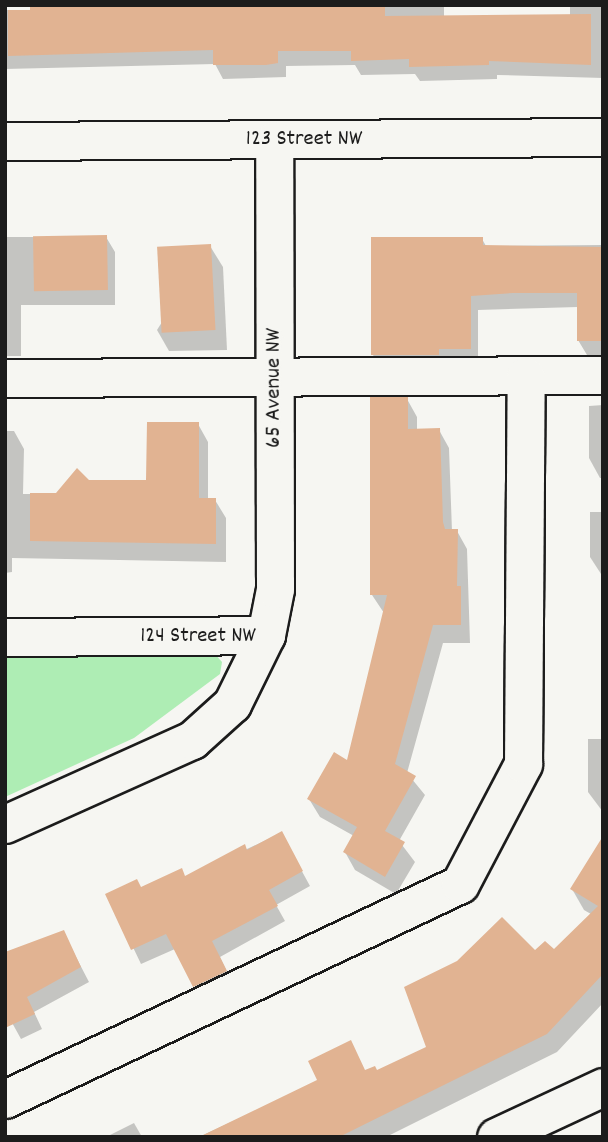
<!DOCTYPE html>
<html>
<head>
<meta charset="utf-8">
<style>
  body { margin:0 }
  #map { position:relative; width:608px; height:1142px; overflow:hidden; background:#f6f6f2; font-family:Dekko,sans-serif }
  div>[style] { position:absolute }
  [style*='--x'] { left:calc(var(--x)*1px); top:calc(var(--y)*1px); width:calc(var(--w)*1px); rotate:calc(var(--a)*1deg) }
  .green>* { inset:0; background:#aeedb4 }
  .shadow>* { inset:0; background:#0003 }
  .building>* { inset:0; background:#e1b392; transform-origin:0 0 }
  .roads { filter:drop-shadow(2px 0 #1c1c1c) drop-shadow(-2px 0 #1c1c1c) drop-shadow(0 2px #1c1c1c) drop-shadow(0 -2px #1c1c1c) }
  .minor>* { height:37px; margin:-18.5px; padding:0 18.5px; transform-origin:18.5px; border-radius:18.5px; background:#f6f6f2 }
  span { translate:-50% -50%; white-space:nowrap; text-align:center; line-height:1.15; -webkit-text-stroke:6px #f6f6f2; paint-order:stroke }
  .street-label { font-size:23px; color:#1c1c1c }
  .frame { position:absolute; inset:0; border:7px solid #1c1c1c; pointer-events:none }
</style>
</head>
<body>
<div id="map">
  <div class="green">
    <div style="clip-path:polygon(214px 653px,222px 662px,220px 674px,134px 738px,5px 797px,5px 654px)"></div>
  </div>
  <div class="shadow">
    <div style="clip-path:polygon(32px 5px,444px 5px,444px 18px,570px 16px,570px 5px,603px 5px,603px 78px,497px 75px,497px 79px,420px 81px,415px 74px,361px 75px,355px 65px,286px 66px,286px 77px,223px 79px,215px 64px,5px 69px,5px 10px,32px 10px)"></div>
    <div style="clip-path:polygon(5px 237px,106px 237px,115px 252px,115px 305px,21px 305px,21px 356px,5px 356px)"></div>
    <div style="clip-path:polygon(482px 239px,486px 246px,603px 245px,603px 355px,587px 355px,578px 340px,578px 307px,478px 310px,478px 363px,381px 369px,373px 355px)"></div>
    <div style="clip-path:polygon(210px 246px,223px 267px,227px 350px,169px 351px,157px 330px)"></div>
    <div style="clip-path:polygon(407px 399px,417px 417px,417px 430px,439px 430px,449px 448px,452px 531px,457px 531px,467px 549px,470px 643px,443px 643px,407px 773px,425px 795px,399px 841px,415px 862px,396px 894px,355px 870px,345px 852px,354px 836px,320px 817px,309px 799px,348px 763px,384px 613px,372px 595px)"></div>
    <div style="clip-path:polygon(603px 405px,603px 478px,600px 478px,589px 458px,589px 406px)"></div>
    <div style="clip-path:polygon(198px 424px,208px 442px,208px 500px,215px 500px,226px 518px,226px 562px,12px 558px,12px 572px,5px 573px,5px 431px,14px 431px,24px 449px,23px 494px,56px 494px,88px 481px,148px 481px)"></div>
    <div style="clip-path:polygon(590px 512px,603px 512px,603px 577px,590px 557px)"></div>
    <div style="clip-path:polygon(588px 739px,603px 739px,603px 812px,588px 792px)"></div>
    <div style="clip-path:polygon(281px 833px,310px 886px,276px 905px,285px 921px,220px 957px,234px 986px,203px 1001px,175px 949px,141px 964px,108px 895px,185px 878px)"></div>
    <div style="clip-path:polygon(594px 854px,603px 921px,584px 910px,572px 889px)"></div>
    <div style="clip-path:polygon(63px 932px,89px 982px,34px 1012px,42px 1029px,21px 1039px,5px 1010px)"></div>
    <div style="clip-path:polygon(554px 952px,603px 964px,603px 1003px,557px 1052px,386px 1137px,199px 1137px,319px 1081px,377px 1072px,428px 1048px,535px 953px)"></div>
    <div style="clip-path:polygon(134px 1123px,142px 1137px,106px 1137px)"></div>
  </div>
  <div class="building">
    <div style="clip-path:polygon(30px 5px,385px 5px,385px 16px,591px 14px,591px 65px,489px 61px,489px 65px,409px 67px,409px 59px,351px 61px,351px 51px,278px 51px,278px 63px,266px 65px,213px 65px,213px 50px,8px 56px,8px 10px,30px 10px)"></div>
    <div style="left:107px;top:235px;width:55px;height:74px;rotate:89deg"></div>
    <div style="clip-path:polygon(371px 237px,483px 237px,483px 245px,602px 247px,603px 341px,577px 341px,577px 293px,513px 293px,471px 296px,471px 349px,439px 349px,439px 355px,371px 355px)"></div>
    <div style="left:211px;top:244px;width:86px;height:54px;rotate:87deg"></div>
    <div style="clip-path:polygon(370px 397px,408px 397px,408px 429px,440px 428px,443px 522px,445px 529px,458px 529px,457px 586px,461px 586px,461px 625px,433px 625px,395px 764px,416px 776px,385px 831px,405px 842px,385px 877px,343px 852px,357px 827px,307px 799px,334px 752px,347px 760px,387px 595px,370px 595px)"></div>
    <div style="clip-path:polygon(147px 422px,199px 422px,199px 498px,216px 498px,216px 544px,30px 541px,30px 493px,56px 493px,77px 468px,89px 480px,146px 480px)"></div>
    <div style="clip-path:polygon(282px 831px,303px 871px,269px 890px,278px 906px,212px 941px,227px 971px,193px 987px,166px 934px,131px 950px,105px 894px,137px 879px,141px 887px,182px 868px,185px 876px,245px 844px,247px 850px)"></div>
    <div style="clip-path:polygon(603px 836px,603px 974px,547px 1034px,339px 1137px,199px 1137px,317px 1080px,308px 1061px,351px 1040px,365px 1070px,375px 1066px,377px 1070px,426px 1047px,404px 987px,457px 961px,502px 917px,535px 950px,545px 941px,554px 949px,598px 906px,570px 889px)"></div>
    <div style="clip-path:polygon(64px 930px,81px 967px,27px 997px,35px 1014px,5px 1028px,5px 952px)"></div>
  </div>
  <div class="roads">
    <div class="minor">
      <div style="--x:5;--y:141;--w:598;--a:-0.38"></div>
      <div style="--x:5;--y:378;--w:598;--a:-0.29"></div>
      <div style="--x:5;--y:637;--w:261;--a:-0.4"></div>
      <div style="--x:5;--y:824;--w:205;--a:-24.2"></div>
      <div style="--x:192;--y:740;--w:54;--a:-42"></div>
      <div style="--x:232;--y:704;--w:77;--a:-63.8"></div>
      <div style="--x:266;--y:635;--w:47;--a:-78.9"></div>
      <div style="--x:275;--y:589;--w:449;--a:-90.1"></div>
      <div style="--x:5;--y:1099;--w:503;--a:-25.29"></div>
      <div style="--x:460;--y:884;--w:136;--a:-62.3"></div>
      <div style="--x:523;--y:764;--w:388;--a:-89.6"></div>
      <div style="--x:496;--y:1137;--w:118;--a:-25"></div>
    </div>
  </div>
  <div class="street-label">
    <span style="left:304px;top:140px">123 Street NW</span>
    <span style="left:275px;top:388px;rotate:-90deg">65 Avenue NW</span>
    <span style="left:198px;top:637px">124 Street NW</span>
  </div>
  <div class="frame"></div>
</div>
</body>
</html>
